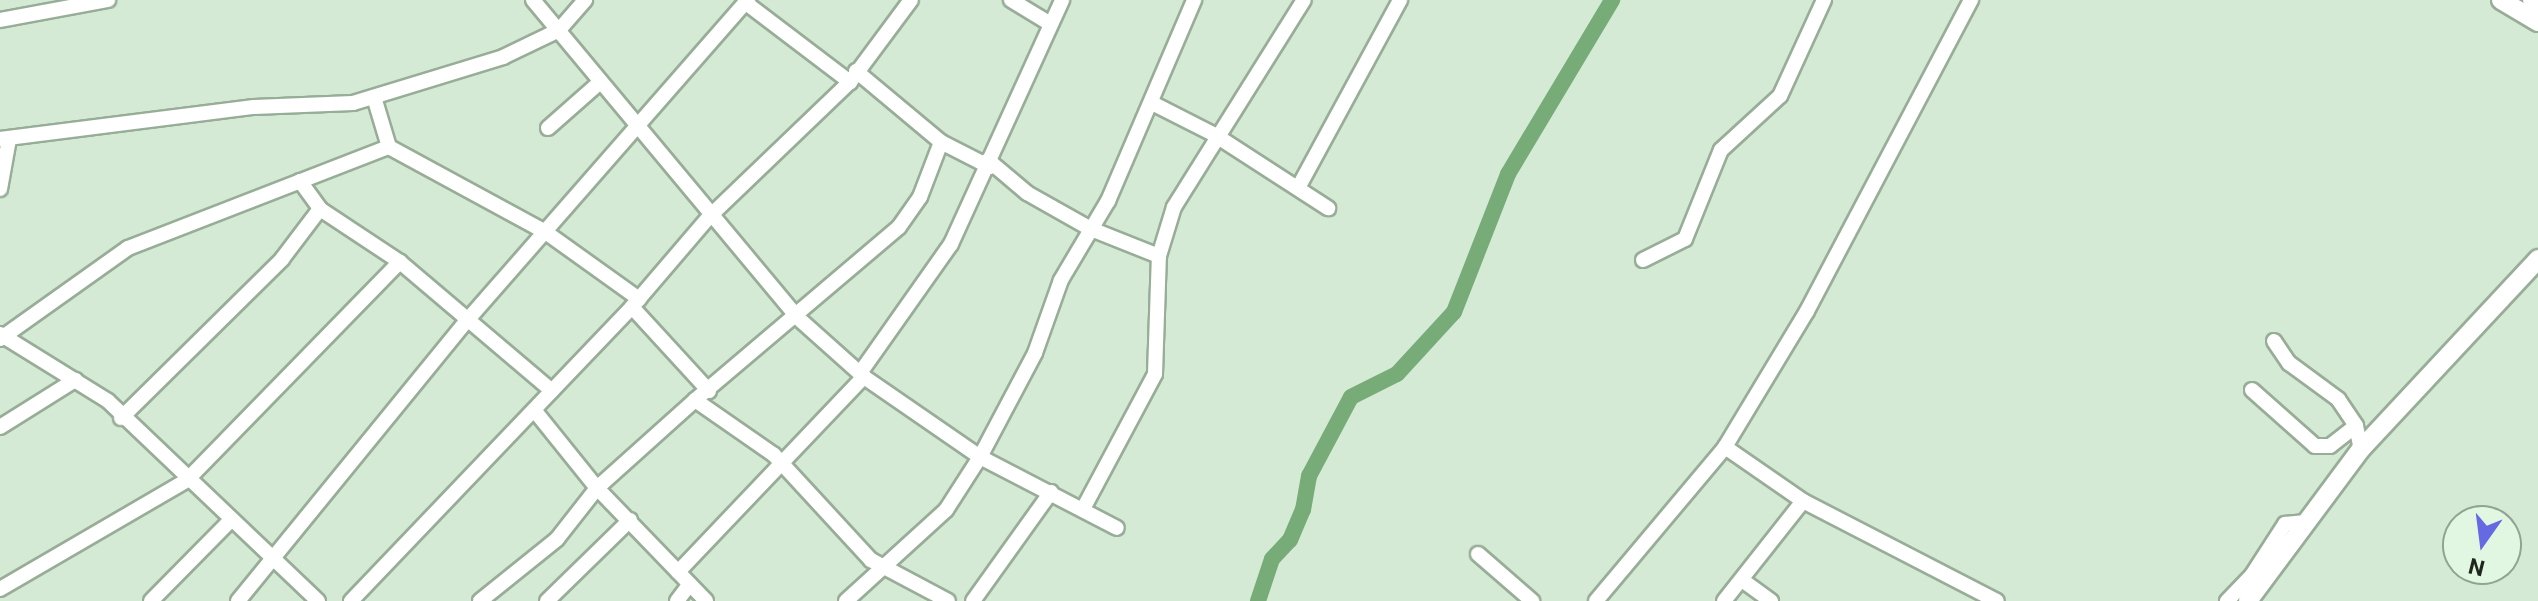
<!DOCTYPE html>
<html>
<head>
<meta charset="utf-8">
<style>
  body { margin:0 }
  #map { position:relative; width:2538px; height:601px; overflow:hidden; background:#d4ead4; font-family:Roboto,sans-serif }
  div>[style] { position:absolute }
  [style*='--x'] { left:calc(var(--x)*1px); top:calc(var(--y)*1px); width:calc(var(--w)*1px); rotate:calc(var(--a)*1deg) }
  .river>* { height:16px; margin:-8px; padding:0 8px; transform-origin:8px; border-radius:8px; background:#77ab78 }
  .roads { filter:drop-shadow(2px 0 #98ad98) drop-shadow(-2px 0 #98ad98) drop-shadow(0 2px #98ad98) drop-shadow(0 -2px #98ad98) }
  .minor>* { height:14px; margin:-7px; padding:0 7px; transform-origin:7px; border-radius:7px; background:#fff }
  .major>* { height:18px; margin:-9px; padding:0 9px; transform-origin:9px; border-radius:9px; background:#fff }
  span { translate:-50% -50%; white-space:nowrap; text-align:center; line-height:1.15; -webkit-text-stroke:8px #e1f7e1; paint-order:stroke }
  .north { position:absolute; left:2442px; top:505px; width:80px; height:80px; box-sizing:border-box; background:#e1f7e1; border:2px solid #93a393; border-radius:50%; rotate:194deg; font-size:22px; font-weight:700; line-height:32px; text-align:center; color:#1e261e }
  .north::after { content:''; display:block; margin:auto; width:28px; height:36px; background:#656ae3; clip-path:polygon(50% 0,100% 100%,50% 72%,0 100%) }
</style>
</head>
<body>
<div id="map">
  <div class="river">
    <div style="--x:1258;--y:601;--w:44;--a:-71.6"></div>
    <div style="--x:1272;--y:559;--w:26;--a:-47"></div>
    <div style="--x:1290;--y:540;--w:33;--a:-67"></div>
    <div style="--x:1303;--y:510;--w:35;--a:-80"></div>
    <div style="--x:1309;--y:476;--w:89;--a:-62"></div>
    <div style="--x:1351;--y:397;--w:51;--a:-26.6"></div>
    <div style="--x:1397;--y:374;--w:84;--a:-47.4"></div>
    <div style="--x:1454;--y:312;--w:148;--a:-68.6"></div>
    <div style="--x:1508;--y:174;--w:203;--a:-59.1"></div>
  </div>
  <div class="roads">
    <div class="minor">
      <div style="--x:533;--y:0;--w:414;--a:50.2"></div>
      <div style="--x:798;--y:318;--w:89;--a:41.8"></div>
      <div style="--x:864;--y:377;--w:141;--a:34.6"></div>
      <div style="--x:980;--y:457;--w:154;--a:27.4"></div>
      <div style="--x:1011;--y:0;--w:44;--a:31.2"></div>
      <div style="--x:746;--y:3;--w:131;--a:37.2"></div>
      <div style="--x:0;--y:20;--w:110;--a:-10.5"></div>
      <div style="--x:856;--y:71;--w:111;--a:39.9"></div>
      <div style="--x:941;--y:142;--w:55;--a:27"></div>
      <div style="--x:374;--y:97;--w:52;--a:73.3"></div>
      <div style="--x:1152;--y:103;--w:71;--a:26.9"></div>
      <div style="--x:1215;--y:135;--w:135;--a:32.9"></div>
      <div style="--x:548;--y:128;--w:68;--a:-41.4"></div>
      <div style="--x:0;--y:139;--w:256;--a:-7.2"></div>
      <div style="--x:254;--y:107;--w:99;--a:-2.3"></div>
      <div style="--x:353;--y:103;--w:157;--a:-17"></div>
      <div style="--x:503;--y:57;--w:62;--a:-25.7"></div>
      <div style="--x:559;--y:30;--w:40;--a:-49"></div>
      <div style="--x:988;--y:160;--w:51;--a:40.2"></div>
      <div style="--x:1027;--y:193;--w:73;--a:29.4"></div>
      <div style="--x:1091;--y:229;--w:73;--a:21.7"></div>
      <div style="--x:300;--y:181;--w:34;--a:54"></div>
      <div style="--x:320;--y:209;--w:96;--a:33.5"></div>
      <div style="--x:400;--y:262;--w:199;--a:40.3"></div>
      <div style="--x:1298;--y:188;--w:214;--a:-61.5"></div>
      <div style="--x:0;--y:189;--w:51;--a:-79.8"></div>
      <div style="--x:1643;--y:260;--w:47;--a:-26.6"></div>
      <div style="--x:1685;--y:239;--w:96;--a:-68"></div>
      <div style="--x:1721;--y:150;--w:80;--a:-42.5"></div>
      <div style="--x:1780;--y:96;--w:106;--a:-65.4"></div>
      <div style="--x:632;--y:307;--w:114;--a:47.5"></div>
      <div style="--x:0;--y:334;--w:127;--a:31.8"></div>
      <div style="--x:108;--y:401;--w:290;--a:43.6"></div>
      <div style="--x:0;--y:339;--w:157;--a:-35.4"></div>
      <div style="--x:128;--y:248;--w:280;--a:-21.2"></div>
      <div style="--x:389;--y:147;--w:176;--a:28.5"></div>
      <div style="--x:544;--y:231;--w:117;--a:35.6"></div>
      <div style="--x:2274;--y:341;--w:27;--a:56"></div>
      <div style="--x:2289;--y:363;--w:61;--a:36.3"></div>
      <div style="--x:2338;--y:399;--w:32;--a:56"></div>
      <div style="--x:2356;--y:426;--w:24;--a:78"></div>
      <div style="--x:860;--y:373;--w:158;--a:-54.8"></div>
      <div style="--x:951;--y:244;--w:268;--a:-65.5"></div>
      <div style="--x:2252;--y:390;--w:84;--a:41.6"></div>
      <div style="--x:2315;--y:446;--w:15;--a:0"></div>
      <div style="--x:2330;--y:446;--w:33;--a:-38"></div>
      <div style="--x:695;--y:400;--w:96;--a:34.8"></div>
      <div style="--x:774;--y:455;--w:143;--a:47.3"></div>
      <div style="--x:871;--y:560;--w:87;--a:28"></div>
      <div style="--x:535;--y:411;--w:99;--a:51.2"></div>
      <div style="--x:597;--y:488;--w:157;--a:46"></div>
      <div style="--x:121;--y:418;--w:226;--a:-44.6"></div>
      <div style="--x:282;--y:259;--w:63;--a:-52.8"></div>
      <div style="--x:0;--y:427;--w:89;--a:-32.1"></div>
      <div style="--x:1725;--y:447;--w:95;--a:34.7"></div>
      <div style="--x:1803;--y:501;--w:218;--a:27.3"></div>
      <div style="--x:1083;--y:509;--w:153;--a:-61.9"></div>
      <div style="--x:1155;--y:374;--w:118;--a:-88.1"></div>
      <div style="--x:1159;--y:256;--w:51;--a:-73"></div>
      <div style="--x:1174;--y:207;--w:244;--a:-57.9"></div>
      <div style="--x:1478;--y:554;--w:72;--a:41"></div>
      <div style="--x:678;--y:572;--w:269;--a:-46.4"></div>
      <div style="--x:1742;--y:580;--w:36;--a:36"></div>
      <div style="--x:0;--y:589;--w:216;--a:-30.2"></div>
      <div style="--x:187;--y:480;--w:305;--a:-45.7"></div>
      <div style="--x:151;--y:601;--w:112;--a:-45.4"></div>
      <div style="--x:238;--y:601;--w:367;--a:-50.8"></div>
      <div style="--x:470;--y:317;--w:422;--a:-48.8"></div>
      <div style="--x:351;--y:601;--w:407;--a:-46.3"></div>
      <div style="--x:632;--y:307;--w:118;--a:-49.5"></div>
      <div style="--x:709;--y:217;--w:195;--a:-43.8"></div>
      <div style="--x:850;--y:82;--w:102;--a:-53.4"></div>
      <div style="--x:480;--y:601;--w:99;--a:-38.8"></div>
      <div style="--x:557;--y:539;--w:65;--a:-51.9"></div>
      <div style="--x:597;--y:488;--w:132;--a:-41.9"></div>
      <div style="--x:695;--y:400;--w:267;--a:-40.3"></div>
      <div style="--x:899;--y:227;--w:37;--a:-55"></div>
      <div style="--x:920;--y:197;--w:59;--a:-69.1"></div>
      <div style="--x:547;--y:601;--w:116;--a:-44.3"></div>
      <div style="--x:677;--y:601;--w:21;--a:-53"></div>
      <div style="--x:846;--y:601;--w:135;--a:-42.3"></div>
      <div style="--x:946;--y:510;--w:63;--a:-57.3"></div>
      <div style="--x:980;--y:457;--w:118;--a:-62.1"></div>
      <div style="--x:1035;--y:353;--w:77;--a:-70.4"></div>
      <div style="--x:1061;--y:280;--w:92;--a:-59.3"></div>
      <div style="--x:1108;--y:201;--w:219;--a:-66.8"></div>
      <div style="--x:973;--y:601;--w:134;--a:-54.4"></div>
      <div style="--x:1596;--y:601;--w:201;--a:-50"></div>
      <div style="--x:1725;--y:447;--w:159;--a:-58.9"></div>
      <div style="--x:1807;--y:311;--w:352;--a:-62.2"></div>
      <div style="--x:1724;--y:601;--w:127;--a:-51.7"></div>
      <div style="--x:2227;--y:601;--w:36;--a:-46"></div>
      <div style="--x:2252;--y:575;--w:61;--a:-57.1"></div>
      <div style="--x:2285;--y:524;--w:18;--a:-6"></div>
    </div>
    <div class="major">
      <div style="--x:2501;--y:0;--w:43;--a:30.7"></div>
      <div style="--x:2532;--y:0;--w:7;--a:34"></div>
      <div style="--x:2248;--y:601;--w:189;--a:-53.4"></div>
      <div style="--x:2361;--y:449;--w:260;--a:-47"></div>
    </div>
  </div>
  <div class="north">N</div>
</div>
</body>
</html>
